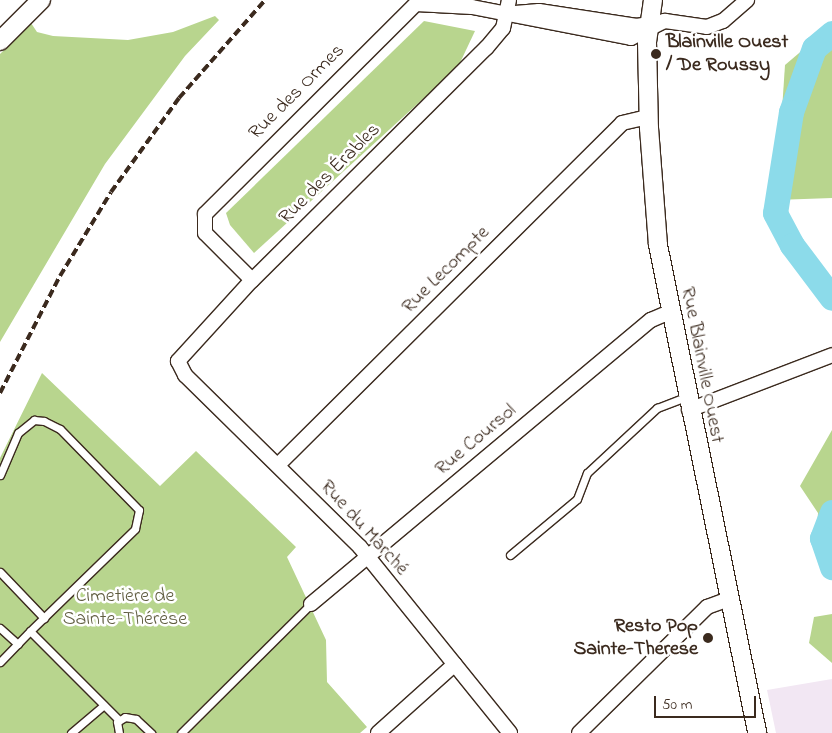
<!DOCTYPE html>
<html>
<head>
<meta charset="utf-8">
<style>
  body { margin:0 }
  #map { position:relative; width:832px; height:733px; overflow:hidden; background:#fff; font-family:"Indie Flower",sans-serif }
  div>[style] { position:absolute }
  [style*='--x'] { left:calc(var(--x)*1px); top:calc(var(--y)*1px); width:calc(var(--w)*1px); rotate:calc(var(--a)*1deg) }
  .built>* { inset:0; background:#f2e7f3 }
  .green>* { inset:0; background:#b8d58e }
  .river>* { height:25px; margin:-12.5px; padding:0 12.5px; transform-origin:12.5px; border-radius:12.5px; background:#8cdbea }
  .roads { filter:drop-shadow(1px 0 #3b2a1e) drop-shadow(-1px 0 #3b2a1e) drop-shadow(0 1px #3b2a1e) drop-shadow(0 -1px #3b2a1e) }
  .service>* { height:7px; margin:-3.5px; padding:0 3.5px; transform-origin:3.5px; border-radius:3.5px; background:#fff }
  .minor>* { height:14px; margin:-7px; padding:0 7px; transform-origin:7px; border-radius:7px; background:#fff }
  .tertiary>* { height:18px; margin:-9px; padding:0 9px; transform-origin:9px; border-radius:9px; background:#fff }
  .rail>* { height:4px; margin-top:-2px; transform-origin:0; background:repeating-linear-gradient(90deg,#3b2a1e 0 8px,transparent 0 12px) }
  .dots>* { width:14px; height:14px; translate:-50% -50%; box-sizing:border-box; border:2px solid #fff; border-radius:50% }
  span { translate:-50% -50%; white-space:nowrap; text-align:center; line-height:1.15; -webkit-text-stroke:5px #fff; paint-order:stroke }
  .poi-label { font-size:20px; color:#3b2a1e; font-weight:700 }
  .left { translate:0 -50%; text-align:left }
  .right { translate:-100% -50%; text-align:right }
  .street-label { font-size:20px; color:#3b2a1e }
  .park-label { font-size:20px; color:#605d40 }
  .scale { position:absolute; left:654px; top:696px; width:102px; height:22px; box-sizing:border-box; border:2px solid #3b2a1e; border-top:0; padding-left:6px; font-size:15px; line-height:18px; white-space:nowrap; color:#3b2a1e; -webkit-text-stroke:4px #fff; paint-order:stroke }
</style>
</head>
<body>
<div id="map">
  <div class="built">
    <div style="clip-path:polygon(832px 679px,832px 733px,776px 733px,767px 690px)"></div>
  </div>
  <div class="green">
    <div style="clip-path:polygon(215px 16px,219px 20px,185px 56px,105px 164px,0 342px,0 54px,31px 23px,37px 32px,53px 36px,128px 40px,173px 32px)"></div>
    <div style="clip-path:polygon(424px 21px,475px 31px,458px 67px,254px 253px,230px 225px,226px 213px)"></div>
    <div style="clip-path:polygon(832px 25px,832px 198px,776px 200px,785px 65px)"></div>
    <div style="clip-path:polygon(42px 373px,160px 486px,196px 451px,296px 547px,287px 557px,326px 640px,327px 682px,367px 727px,360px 733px,0 733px,0 458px)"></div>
    <div style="clip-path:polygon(832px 430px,832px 568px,823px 566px,816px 543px,818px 513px,800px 486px)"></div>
    <div style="clip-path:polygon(832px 614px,832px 663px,809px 643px,814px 617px)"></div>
  </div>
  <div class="river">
    <div style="--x:832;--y:33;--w:23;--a:140"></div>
    <div style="--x:814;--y:48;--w:68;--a:109.8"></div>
    <div style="--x:791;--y:112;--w:102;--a:99"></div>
    <div style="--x:775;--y:213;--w:36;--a:62"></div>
    <div style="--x:792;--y:245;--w:66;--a:53"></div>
    <div style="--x:832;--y:512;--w:28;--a:111"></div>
    <div style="--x:822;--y:538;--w:31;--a:71"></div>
  </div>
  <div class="roads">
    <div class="service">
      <div style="--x:0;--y:475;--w:46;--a:-66.8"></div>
      <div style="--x:18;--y:433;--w:21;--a:-39"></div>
      <div style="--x:34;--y:420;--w:10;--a:6"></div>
      <div style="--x:44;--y:421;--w:18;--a:27"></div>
      <div style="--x:60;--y:429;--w:113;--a:45.7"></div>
      <div style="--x:139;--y:510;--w:19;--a:102"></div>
      <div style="--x:135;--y:529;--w:146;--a:135.8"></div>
      <div style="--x:30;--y:631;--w:124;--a:45"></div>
      <div style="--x:510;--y:555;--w:87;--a:-39.9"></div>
      <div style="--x:577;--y:499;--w:28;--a:-69"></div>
      <div style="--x:587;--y:473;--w:96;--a:-42.9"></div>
      <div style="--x:657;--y:408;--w:31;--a:-21"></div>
      <div style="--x:0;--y:572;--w:64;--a:46.3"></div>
      <div style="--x:0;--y:628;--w:24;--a:42"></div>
      <div style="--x:0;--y:662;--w:43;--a:-45.9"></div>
      <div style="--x:71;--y:733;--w:43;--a:-40.3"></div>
      <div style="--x:119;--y:733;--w:11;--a:-100"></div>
      <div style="--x:117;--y:722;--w:9;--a:-32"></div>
      <div style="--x:125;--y:717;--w:11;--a:10"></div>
      <div style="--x:136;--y:719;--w:21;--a:43"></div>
      <div style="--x:181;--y:733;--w:183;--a:-44.8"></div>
    </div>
    <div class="minor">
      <div style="--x:509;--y:0;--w:29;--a:102"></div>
      <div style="--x:503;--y:28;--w:26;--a:130"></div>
      <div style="--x:486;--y:48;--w:330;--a:135.2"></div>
      <div style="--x:252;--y:280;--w:110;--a:132.4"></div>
      <div style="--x:178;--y:361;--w:16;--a:63"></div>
      <div style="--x:185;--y:375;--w:245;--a:44.5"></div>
      <div style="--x:360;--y:547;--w:239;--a:51.1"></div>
      <div style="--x:515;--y:13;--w:24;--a:-5"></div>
      <div style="--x:539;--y:11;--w:99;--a:8.7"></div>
      <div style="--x:637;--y:26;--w:28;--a:-10"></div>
      <div style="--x:665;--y:21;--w:42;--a:8.1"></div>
      <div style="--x:707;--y:27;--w:17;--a:-21"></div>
      <div style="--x:723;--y:21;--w:32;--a:-41"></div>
      <div style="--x:252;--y:280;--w:66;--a:-135"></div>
      <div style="--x:205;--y:233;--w:19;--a:-90"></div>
      <div style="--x:205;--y:214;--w:298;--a:-44.9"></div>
      <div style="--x:416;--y:4;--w:56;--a:3.1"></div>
      <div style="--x:472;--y:7;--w:162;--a:11"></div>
      <div style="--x:631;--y:38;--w:38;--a:-27"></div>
      <div style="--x:689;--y:410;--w:153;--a:-21"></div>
      <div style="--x:278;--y:465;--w:485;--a:-44.8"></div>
      <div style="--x:622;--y:123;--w:27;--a:-13"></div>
      <div style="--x:311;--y:604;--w:443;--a:-39.9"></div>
      <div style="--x:651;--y:320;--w:21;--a:-23"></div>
      <div style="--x:378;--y:733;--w:103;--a:-41.9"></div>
      <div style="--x:579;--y:733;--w:180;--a:-44.5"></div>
      <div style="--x:707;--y:607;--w:23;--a:-20"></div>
    </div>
    <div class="tertiary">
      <div style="--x:653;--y:0;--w:42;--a:98.1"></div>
      <div style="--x:647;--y:42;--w:86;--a:88.7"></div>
      <div style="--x:649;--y:128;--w:117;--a:85.6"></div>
      <div style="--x:658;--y:245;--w:498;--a:78.5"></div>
      <div style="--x:0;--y:41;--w:58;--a:-45"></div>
    </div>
  </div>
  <div class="rail">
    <div style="--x:0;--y:393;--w:131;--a:-62.9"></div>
    <div style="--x:60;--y:276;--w:98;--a:-58.7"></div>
    <div style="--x:111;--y:192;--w:116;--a:-54.1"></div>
    <div style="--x:179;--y:98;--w:130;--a:-48.7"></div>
  </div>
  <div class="dots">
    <div style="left:656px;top:54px;background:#3b2a1e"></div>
    <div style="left:708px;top:638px;background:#3b2a1e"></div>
  </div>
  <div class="poi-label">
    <span class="left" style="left:666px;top:54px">Blainville Ouest<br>/ De Roussy</span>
    <span class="right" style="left:698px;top:638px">Resto Pop<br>Sainte-Therese</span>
  </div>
  <div class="street-label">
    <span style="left:297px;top:92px;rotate:-45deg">Rue des Ormes</span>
    <span style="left:330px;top:174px;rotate:-45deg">Rue des Érables</span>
    <span style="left:446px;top:270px;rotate:-45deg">Rue Lecompte</span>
    <span style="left:702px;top:365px;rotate:79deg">Rue Blainville Ouest</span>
    <span style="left:476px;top:440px;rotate:-40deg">Rue Coursol</span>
    <span style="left:364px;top:528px;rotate:48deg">Rue du Marché</span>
  </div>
  <div class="park-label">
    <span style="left:125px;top:608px">Cimetière de<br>Sainte-Thérèse</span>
  </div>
  <div class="scale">50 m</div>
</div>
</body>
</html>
